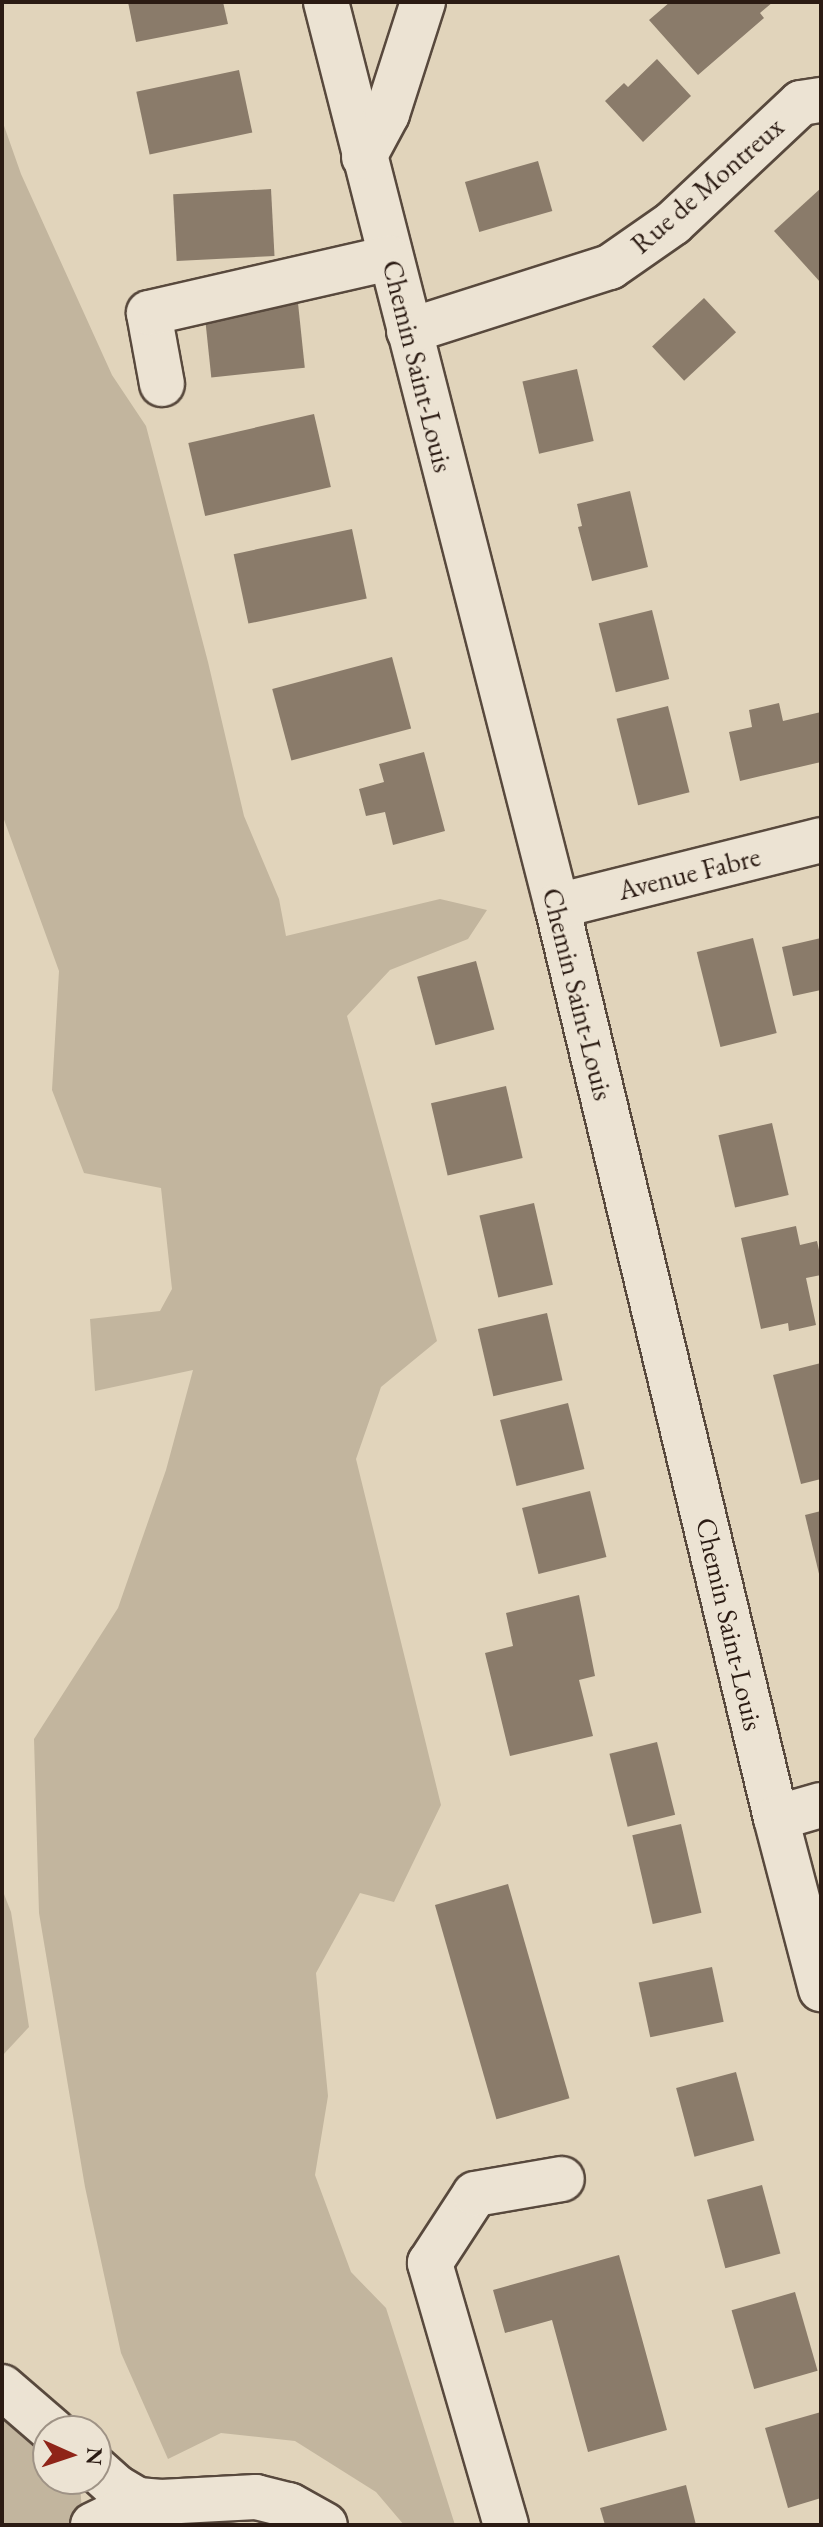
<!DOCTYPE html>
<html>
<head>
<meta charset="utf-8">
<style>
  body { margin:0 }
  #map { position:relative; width:823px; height:2527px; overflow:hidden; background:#e1d4bb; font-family:"EB Garamond",serif }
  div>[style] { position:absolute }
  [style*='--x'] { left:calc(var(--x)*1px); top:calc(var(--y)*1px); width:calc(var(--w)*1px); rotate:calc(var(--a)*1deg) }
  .green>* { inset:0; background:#c2b59e }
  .building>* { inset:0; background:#8a7b6a; transform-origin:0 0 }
  .roads { filter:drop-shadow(2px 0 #58493d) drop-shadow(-2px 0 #58493d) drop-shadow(0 2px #58493d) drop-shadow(0 -2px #58493d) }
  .minor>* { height:44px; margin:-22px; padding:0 22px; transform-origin:22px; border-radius:22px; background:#ece3d3 }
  span { translate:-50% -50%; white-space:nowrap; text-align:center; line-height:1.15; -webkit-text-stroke:6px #ece3d3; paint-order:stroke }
  .street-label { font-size:28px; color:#2b1b13 }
  .frame { position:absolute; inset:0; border:4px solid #2b1b13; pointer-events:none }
  .north { position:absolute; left:32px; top:2415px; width:80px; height:80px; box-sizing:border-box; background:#ece3d3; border:2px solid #9f9386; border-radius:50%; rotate:93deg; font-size:22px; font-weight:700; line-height:32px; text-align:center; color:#2b1b13 }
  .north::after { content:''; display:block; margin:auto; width:28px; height:36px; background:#8f2418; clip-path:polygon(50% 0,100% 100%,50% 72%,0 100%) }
</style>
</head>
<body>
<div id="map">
  <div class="green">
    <div style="clip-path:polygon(2px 120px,21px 174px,112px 375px,146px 426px,208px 662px,244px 816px,279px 899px,286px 936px,440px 899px,487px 910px,468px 939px,390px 970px,347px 1016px,437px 1341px,381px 1387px,356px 1459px,441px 1805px,394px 1902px,360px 1893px,316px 1973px,328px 2096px,315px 2175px,351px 2272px,386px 2308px,455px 2525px,404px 2525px,376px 2492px,295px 2441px,221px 2433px,168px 2459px,121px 2353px,85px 2187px,39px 1913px,34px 1739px,118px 1608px,166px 1470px,193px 1370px,95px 1391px,90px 1319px,160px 1311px,172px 1289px,161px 1188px,84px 1173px,52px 1090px,59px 971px,2px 814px)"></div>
    <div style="clip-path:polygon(2px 1889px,11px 1912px,29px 2027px,2px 2056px)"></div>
    <div style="clip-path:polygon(2px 2414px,48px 2450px,48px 2479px,75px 2479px,80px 2485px,82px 2511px,70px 2525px,2px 2525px)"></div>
  </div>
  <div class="building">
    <div style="clip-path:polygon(128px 2px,223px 2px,228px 24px,136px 42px)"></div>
    <div style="clip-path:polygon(670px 2px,773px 2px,760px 13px,764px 18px,698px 75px,649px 20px)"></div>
    <div style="clip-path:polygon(657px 59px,691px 96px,643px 142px,605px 101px,624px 83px,628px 87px)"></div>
    <div style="left:239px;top:70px;width:64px;height:105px;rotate:78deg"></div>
    <div style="left:538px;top:161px;width:52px;height:76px;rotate:74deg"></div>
    <div style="clip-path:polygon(821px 188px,821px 283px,774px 231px)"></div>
    <div style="left:271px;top:189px;width:67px;height:98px;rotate:87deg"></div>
    <div style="left:704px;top:298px;width:47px;height:71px;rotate:47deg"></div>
    <div style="left:298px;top:303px;width:65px;height:94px;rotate:84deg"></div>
    <div style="left:577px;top:369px;width:74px;height:56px;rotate:77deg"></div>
    <div style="left:314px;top:414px;width:75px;height:129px;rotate:77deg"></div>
    <div style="clip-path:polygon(630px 491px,648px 567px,592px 581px,578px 527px,582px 526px,577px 504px)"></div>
    <div style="left:352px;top:529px;width:71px;height:121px;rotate:78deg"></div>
    <div style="left:652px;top:610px;width:71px;height:55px;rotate:76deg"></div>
    <div style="left:392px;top:657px;width:74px;height:124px;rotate:75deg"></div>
    <div style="clip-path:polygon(779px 703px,783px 721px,821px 712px,821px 762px,740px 781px,729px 732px,752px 727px,749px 710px)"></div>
    <div style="left:668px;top:706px;width:89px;height:53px;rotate:76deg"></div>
    <div style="clip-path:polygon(424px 752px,445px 831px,393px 845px,385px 812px,366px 816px,359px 789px,384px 782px,379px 764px)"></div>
    <div style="left:753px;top:938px;width:98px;height:58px;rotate:76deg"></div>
    <div style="clip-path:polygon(821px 938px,821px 990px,793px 996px,782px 947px)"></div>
    <div style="left:476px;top:961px;width:71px;height:61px;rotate:75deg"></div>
    <div style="left:506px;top:1086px;width:74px;height:77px;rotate:77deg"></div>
    <div style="left:772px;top:1123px;width:74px;height:55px;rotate:77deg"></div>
    <div style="left:534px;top:1203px;width:84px;height:56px;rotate:77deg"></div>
    <div style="clip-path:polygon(796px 1226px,800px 1245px,817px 1241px,821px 1259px,821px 1275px,806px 1278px,816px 1325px,789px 1331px,788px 1323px,761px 1329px,741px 1238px)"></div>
    <div style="left:547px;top:1313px;width:69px;height:71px;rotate:77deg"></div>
    <div style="clip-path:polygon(821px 1363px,821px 1479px,801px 1484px,773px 1375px)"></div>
    <div style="left:568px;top:1403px;width:68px;height:70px;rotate:76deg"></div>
    <div style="left:590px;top:1491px;width:68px;height:70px;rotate:76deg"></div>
    <div style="clip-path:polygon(821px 1511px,821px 1578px,820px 1578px,805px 1515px)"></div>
    <div style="clip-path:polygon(579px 1595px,595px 1676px,579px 1680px,593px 1736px,510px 1756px,485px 1653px,513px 1646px,506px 1613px)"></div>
    <div style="left:657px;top:1742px;width:75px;height:49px;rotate:76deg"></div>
    <div style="left:681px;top:1824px;width:91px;height:50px;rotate:77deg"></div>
    <div style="left:508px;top:1884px;width:223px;height:76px;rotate:74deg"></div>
    <div style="left:712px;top:1967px;width:56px;height:75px;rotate:78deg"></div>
    <div style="left:736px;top:2072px;width:71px;height:62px;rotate:75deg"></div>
    <div style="left:762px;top:2185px;width:71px;height:57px;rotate:75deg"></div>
    <div style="clip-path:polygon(619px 2255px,667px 2430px,588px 2452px,552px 2320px,505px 2333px,493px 2290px)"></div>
    <div style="left:795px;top:2292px;width:82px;height:66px;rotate:74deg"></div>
    <div style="clip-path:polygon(821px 2412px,821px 2498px,788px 2508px,765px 2428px)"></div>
    <div style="clip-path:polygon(686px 2485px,696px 2525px,605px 2525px,600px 2508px)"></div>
  </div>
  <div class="roads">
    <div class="minor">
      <div style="--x:326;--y:2;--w:933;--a:75.67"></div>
      <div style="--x:557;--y:906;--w:938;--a:76.5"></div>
      <div style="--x:776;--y:1818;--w:177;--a:75.3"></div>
      <div style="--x:364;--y:157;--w:49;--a:-61.9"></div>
      <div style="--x:387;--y:114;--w:118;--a:-72.2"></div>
      <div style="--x:409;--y:331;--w:211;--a:-17.7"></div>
      <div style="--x:610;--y:267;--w:77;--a:-34.9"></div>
      <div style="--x:673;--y:223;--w:175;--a:-43.2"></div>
      <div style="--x:801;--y:103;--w:20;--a:-9"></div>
      <div style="--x:162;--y:384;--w:72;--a:-100.4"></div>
      <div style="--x:149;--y:313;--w:247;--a:-12.9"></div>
      <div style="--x:557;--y:906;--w:272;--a:-14"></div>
      <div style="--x:776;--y:1818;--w:47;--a:-16.1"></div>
      <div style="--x:2;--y:2387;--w:67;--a:40.8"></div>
      <div style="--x:96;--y:2469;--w:27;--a:42"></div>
      <div style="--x:116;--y:2487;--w:26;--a:31"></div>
      <div style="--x:138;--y:2500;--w:23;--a:5"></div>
      <div style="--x:161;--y:2502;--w:95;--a:-3"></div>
      <div style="--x:256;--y:2497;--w:34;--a:14"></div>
      <div style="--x:289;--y:2505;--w:41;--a:29.1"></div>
      <div style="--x:93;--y:2525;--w:28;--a:-26"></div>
      <div style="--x:118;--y:2513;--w:44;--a:-14.3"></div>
      <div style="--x:506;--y:2525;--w:273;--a:-106.2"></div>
      <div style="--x:430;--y:2263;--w:82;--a:-56.9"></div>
      <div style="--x:475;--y:2194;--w:88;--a:-9.8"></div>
    </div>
  </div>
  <div class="street-label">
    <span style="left:707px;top:185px;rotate:-41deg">Rue de Montreux</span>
    <span style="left:418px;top:366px;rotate:76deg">Chemin Saint-Louis</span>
    <span style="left:689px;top:873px;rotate:-14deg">Avenue Fabre</span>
    <span style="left:578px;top:994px;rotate:76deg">Chemin Saint-Louis</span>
    <span style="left:730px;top:1624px;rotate:77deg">Chemin Saint-Louis</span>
  </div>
  <div class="frame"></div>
  <div class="north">N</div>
</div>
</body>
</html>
